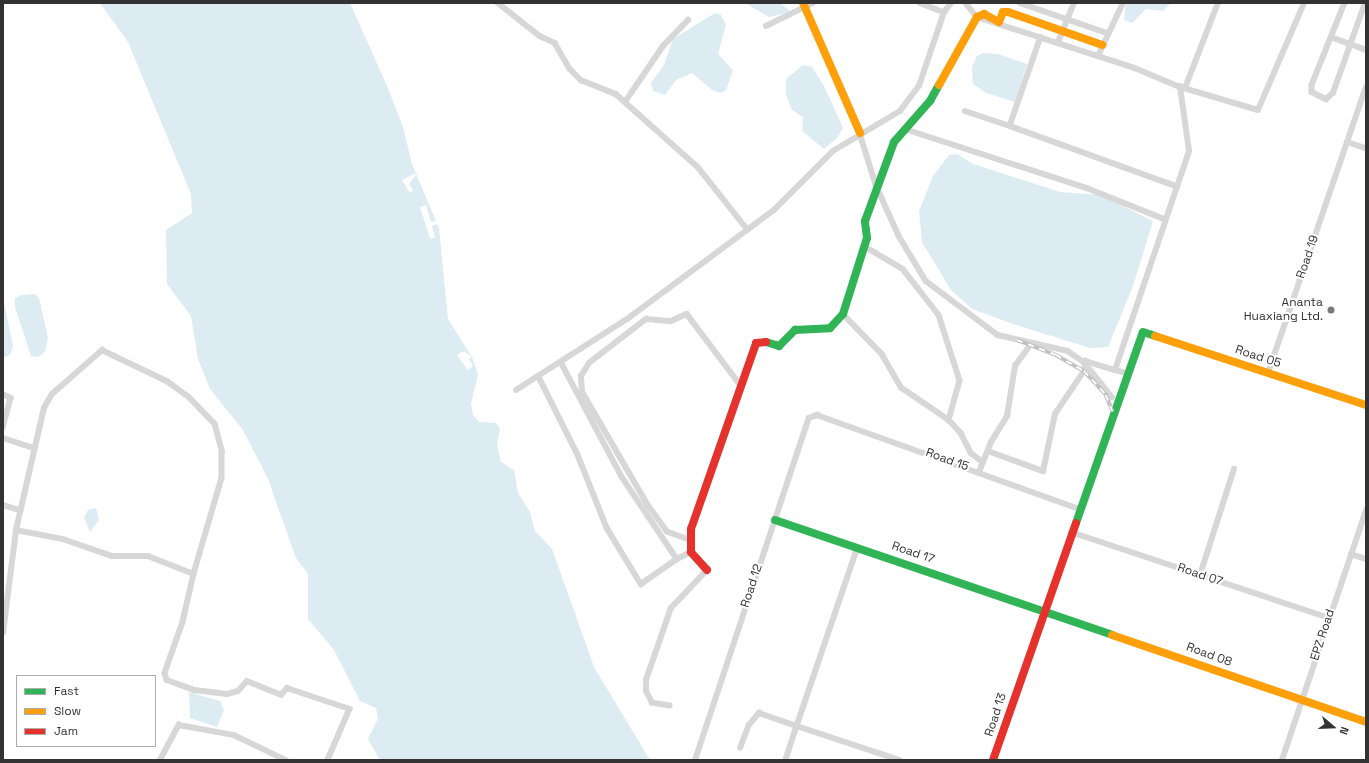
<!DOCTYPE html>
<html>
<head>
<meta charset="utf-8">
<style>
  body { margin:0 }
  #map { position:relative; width:1369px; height:763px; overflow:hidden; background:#fff; font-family:"Space Grotesk",sans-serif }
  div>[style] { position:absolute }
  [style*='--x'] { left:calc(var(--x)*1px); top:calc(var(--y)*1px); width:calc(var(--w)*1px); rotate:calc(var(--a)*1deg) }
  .water>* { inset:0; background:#ddebf3 }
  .pier>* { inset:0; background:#fff }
  .street>* { height:5.5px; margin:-2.75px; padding:0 2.75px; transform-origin:2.75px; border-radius:2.75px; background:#d7d7d7 }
  .fast>* { height:8px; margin:-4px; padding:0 4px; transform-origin:4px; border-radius:4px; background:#30b455 }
  .slow>* { height:8px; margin:-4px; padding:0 4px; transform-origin:4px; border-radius:4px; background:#ff9f0a }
  .jam>* { height:8px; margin:-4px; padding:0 4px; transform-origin:4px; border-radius:4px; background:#e5322d }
  .rail>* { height:3.5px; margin-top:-1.75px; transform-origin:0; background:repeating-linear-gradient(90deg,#fff 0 6px,#bebebe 0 12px); box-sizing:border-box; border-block:1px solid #bebebe }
  .dots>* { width:11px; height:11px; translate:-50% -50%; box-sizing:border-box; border:2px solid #fff; border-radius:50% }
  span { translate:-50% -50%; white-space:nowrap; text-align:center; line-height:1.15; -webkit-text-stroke:4px #fff; paint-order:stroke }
  .street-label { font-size:12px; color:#333 }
  .poi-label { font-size:12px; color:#333 }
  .right { translate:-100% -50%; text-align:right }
  .frame { position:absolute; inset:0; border:4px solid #333; pointer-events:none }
  .legend { position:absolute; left:16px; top:675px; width:140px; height:72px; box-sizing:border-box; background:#fff; border:1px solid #adadad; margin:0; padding:5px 7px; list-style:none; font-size:12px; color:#333 }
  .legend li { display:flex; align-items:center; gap:8px; height:20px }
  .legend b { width:20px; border:1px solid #adadad }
  .north { position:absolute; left:1313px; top:707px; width:40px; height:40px; -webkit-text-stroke:3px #fff; paint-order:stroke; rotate:109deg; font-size:11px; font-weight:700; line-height:16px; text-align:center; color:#333 }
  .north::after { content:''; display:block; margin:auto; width:14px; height:18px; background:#333; clip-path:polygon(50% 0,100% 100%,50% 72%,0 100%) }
</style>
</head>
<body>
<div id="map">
  <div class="water">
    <div style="clip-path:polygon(100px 3px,350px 3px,387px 86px,403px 127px,412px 164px,439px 228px,448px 319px,472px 357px,478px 375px,471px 404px,473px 415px,479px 422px,496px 423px,500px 428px,497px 445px,501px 462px,514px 470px,518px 493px,530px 512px,535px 531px,552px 549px,594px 667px,650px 760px,380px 760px,368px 739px,378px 719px,376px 708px,360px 701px,334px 650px,308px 619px,308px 574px,296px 558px,268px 479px,243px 430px,210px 389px,198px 359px,191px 316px,167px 284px,166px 230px,192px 213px,191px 194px,128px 42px)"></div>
    <div style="clip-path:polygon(745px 3px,780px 3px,791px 12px,769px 17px)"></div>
    <div style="clip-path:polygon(1126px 3px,1171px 3px,1163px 11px,1146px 9px,1132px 23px,1124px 20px)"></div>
    <div style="clip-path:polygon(715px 13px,721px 15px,726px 25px,718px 54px,733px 70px,726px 90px,721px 93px,712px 90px,692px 73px,676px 80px,665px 95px,653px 91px,651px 83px,664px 65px,673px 39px)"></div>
    <div style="clip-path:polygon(983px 53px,998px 54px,1027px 64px,1015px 102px,986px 93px,973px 84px,972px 67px,977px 56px)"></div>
    <div style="clip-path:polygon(803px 65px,812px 67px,824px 86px,843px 128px,837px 138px,824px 149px,802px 131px,803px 117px,792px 110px,786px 95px,786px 79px)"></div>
    <div style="clip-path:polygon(957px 154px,973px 164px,1060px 192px,1101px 195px,1153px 221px,1133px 286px,1108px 347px,1090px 348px,1016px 325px,972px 309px,951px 290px,922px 242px,919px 211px,933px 176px,949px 155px)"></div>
    <div style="clip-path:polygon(21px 295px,35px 294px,39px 298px,48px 338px,45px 352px,38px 357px,31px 356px,15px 307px,15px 298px)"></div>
    <div style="clip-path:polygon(3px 298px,13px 346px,10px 355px,3px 358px)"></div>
    <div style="clip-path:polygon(96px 508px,99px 520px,90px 532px,84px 517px,88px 510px)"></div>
    <div style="clip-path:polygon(189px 692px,220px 701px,224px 710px,217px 727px,190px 718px)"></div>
  </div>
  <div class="pier">
    <div style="clip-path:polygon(418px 172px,409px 184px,413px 190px,410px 193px,402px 180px)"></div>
    <div style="clip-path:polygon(426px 205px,431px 222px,436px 221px,438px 224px,432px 226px,435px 238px,430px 238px,420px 207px)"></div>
    <div style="clip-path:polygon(464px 351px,472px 357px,469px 359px,473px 366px,468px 370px,457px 355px)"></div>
  </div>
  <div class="street">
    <div style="--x:498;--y:3;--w:53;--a:38.2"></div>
    <div style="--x:540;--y:36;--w:17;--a:25"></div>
    <div style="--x:555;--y:43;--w:30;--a:60"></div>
    <div style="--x:570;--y:69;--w:16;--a:45"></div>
    <div style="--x:581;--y:80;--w:38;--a:22"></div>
    <div style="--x:616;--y:94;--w:110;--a:41.7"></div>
    <div style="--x:698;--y:167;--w:80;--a:51.6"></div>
    <div style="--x:920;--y:3;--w:26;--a:21"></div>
    <div style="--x:966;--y:3;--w:18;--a:52"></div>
    <div style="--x:977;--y:17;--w:166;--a:17.9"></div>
    <div style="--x:1135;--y:68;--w:49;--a:22.9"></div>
    <div style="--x:1020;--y:3;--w:92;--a:19"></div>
    <div style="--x:1345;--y:3;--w:88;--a:111.9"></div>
    <div style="--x:1312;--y:85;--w:7;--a:90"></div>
    <div style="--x:1312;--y:92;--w:16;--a:27"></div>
    <div style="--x:1326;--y:99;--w:9;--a:-41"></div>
    <div style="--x:1333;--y:93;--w:96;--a:-70.4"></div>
    <div style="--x:766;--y:26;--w:52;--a:-26.1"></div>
    <div style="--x:1041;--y:37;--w:94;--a:109.2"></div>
    <div style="--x:1010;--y:126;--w:177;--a:19.9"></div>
    <div style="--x:1331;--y:37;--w:37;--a:20"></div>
    <div style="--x:1058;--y:42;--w:42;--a:-67.7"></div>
    <div style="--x:1098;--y:56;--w:59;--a:-64.7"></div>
    <div style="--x:1185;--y:88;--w:91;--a:-68.8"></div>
    <div style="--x:625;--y:102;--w:68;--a:-55.8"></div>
    <div style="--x:663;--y:46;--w:36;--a:-46"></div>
    <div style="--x:965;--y:111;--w:47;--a:18.4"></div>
    <div style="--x:905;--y:129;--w:191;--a:18"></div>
    <div style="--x:1087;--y:188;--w:83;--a:21.9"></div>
    <div style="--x:860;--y:133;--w:54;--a:72.9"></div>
    <div style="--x:876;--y:185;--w:56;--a:65.7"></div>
    <div style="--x:899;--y:236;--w:52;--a:59"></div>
    <div style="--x:926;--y:281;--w:90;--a:36.9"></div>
    <div style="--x:998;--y:335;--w:72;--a:12.9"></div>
    <div style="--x:1068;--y:351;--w:19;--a:35"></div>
    <div style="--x:1084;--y:362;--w:45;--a:51.3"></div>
    <div style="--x:1347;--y:142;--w:20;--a:18"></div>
    <div style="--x:864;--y:246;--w:45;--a:30.5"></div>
    <div style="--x:903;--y:269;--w:58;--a:52"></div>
    <div style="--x:939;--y:315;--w:69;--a:72.3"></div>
    <div style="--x:960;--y:381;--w:41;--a:105.8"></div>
    <div style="--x:949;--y:420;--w:18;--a:47"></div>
    <div style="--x:961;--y:433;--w:22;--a:63"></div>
    <div style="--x:971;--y:453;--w:15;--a:37"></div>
    <div style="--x:843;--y:314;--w:56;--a:45.7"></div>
    <div style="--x:882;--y:354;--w:39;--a:60"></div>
    <div style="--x:902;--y:388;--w:57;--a:34.2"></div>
    <div style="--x:562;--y:364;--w:128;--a:62"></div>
    <div style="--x:622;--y:477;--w:99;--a:56.1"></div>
    <div style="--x:677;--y:559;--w:16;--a:-27"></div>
    <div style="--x:1268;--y:373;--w:302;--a:-71.1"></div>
    <div style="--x:1128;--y:374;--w:14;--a:-163"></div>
    <div style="--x:1115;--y:370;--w:231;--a:-71.3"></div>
    <div style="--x:1189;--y:151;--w:65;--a:-98"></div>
    <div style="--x:1180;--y:87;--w:81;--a:16.4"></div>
    <div style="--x:1258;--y:110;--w:116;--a:-66.7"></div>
    <div style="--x:539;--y:377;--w:87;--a:63.4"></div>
    <div style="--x:578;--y:455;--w:79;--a:68.3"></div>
    <div style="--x:607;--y:528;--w:66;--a:58.7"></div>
    <div style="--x:641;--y:584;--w:44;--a:-34.8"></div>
    <div style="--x:516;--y:390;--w:135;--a:-32.6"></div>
    <div style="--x:630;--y:317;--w:179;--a:-36.6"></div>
    <div style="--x:774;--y:210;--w:83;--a:-45"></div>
    <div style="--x:833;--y:151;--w:78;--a:-30.8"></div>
    <div style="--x:900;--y:111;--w:31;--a:-53"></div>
    <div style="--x:919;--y:86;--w:78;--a:-71.3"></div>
    <div style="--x:944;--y:12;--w:11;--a:-52"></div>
    <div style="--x:3;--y:394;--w:9;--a:27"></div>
    <div style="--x:11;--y:398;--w:30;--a:105"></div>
    <div style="--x:3;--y:438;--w:33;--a:18"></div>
    <div style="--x:988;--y:451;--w:59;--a:20"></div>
    <div style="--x:1043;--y:471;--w:58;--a:-78.1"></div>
    <div style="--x:1055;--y:414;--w:52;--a:-56"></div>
    <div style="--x:1084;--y:371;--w:10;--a:-84"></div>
    <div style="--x:1085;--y:361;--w:31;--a:17"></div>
    <div style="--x:979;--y:472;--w:32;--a:-68"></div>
    <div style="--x:991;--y:442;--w:31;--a:-58"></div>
    <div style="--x:1007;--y:416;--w:51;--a:-80.9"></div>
    <div style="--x:1015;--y:366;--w:22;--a:-54"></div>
    <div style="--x:3;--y:505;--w:17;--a:17"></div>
    <div style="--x:16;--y:530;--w:48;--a:10.8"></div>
    <div style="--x:63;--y:539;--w:52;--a:19.1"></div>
    <div style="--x:112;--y:556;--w:36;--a:0"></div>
    <div style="--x:148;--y:556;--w:49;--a:21.4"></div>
    <div style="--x:194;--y:574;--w:49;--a:102.9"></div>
    <div style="--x:183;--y:622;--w:54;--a:109.4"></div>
    <div style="--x:165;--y:673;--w:7;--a:74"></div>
    <div style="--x:167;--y:680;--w:30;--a:20"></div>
    <div style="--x:195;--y:690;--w:32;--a:7"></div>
    <div style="--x:227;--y:694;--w:11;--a:-15"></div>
    <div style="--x:238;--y:691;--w:13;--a:-48"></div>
    <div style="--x:247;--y:681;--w:37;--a:22"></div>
    <div style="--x:281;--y:695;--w:9;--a:-49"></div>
    <div style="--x:287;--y:688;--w:66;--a:18.4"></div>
    <div style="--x:350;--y:709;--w:56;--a:113.3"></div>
    <div style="--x:1071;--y:532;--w:272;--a:18.4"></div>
    <div style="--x:689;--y:540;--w:23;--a:-160"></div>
    <div style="--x:667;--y:532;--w:32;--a:-126"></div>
    <div style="--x:648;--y:506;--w:132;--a:-120.1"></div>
    <div style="--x:582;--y:392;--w:16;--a:-94"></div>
    <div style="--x:581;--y:376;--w:15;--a:-58"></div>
    <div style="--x:589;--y:363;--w:72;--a:-37.7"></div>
    <div style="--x:646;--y:319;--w:25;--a:5"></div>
    <div style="--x:671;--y:321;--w:17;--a:-24"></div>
    <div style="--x:687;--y:314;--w:91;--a:53"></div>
    <div style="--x:858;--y:547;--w:189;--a:108.8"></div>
    <div style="--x:797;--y:726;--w:108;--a:18.3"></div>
    <div style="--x:1351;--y:554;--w:16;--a:18"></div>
    <div style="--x:1200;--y:575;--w:111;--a:-72.2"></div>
    <div style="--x:3;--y:633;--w:104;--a:-82.8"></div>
    <div style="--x:16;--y:530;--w:125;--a:-77.1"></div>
    <div style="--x:44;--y:408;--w:16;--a:-60"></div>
    <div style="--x:52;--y:394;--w:67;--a:-41.3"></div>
    <div style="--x:102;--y:350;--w:72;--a:25.5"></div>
    <div style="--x:167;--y:381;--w:27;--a:36"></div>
    <div style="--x:189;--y:397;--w:37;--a:46"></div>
    <div style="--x:215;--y:424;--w:28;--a:75"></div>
    <div style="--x:222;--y:451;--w:27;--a:90"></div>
    <div style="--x:222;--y:478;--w:100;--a:106.3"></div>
    <div style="--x:670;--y:706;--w:18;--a:-171"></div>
    <div style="--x:652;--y:703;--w:13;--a:-117"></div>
    <div style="--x:646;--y:691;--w:11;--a:-90"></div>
    <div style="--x:646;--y:680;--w:76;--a:-70.9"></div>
    <div style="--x:671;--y:608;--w:54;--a:-46.5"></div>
    <div style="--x:740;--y:748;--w:25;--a:-69"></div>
    <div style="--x:749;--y:725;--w:16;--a:-50"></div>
    <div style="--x:759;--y:713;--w:40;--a:18.9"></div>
    <div style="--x:797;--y:726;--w:36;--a:108"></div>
    <div style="--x:160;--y:760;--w:40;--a:-62"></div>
    <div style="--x:179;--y:725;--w:56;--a:10.3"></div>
    <div style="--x:234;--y:735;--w:58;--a:25.7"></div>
    <div style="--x:695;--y:760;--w:360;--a:-71.6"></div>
    <div style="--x:809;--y:418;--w:9;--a:-21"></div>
    <div style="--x:817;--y:415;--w:279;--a:19.7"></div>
    <div style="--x:1282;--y:760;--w:264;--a:-71.4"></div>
  </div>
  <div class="fast">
    <div style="--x:766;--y:342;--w:14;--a:17"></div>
    <div style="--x:779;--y:346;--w:23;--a:-45"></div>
    <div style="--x:795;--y:330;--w:35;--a:-3"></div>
    <div style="--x:830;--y:328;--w:19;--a:-47"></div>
    <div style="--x:843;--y:314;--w:80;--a:-72.5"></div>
    <div style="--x:867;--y:238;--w:17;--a:-97"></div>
    <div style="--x:865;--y:221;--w:84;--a:-69.8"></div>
    <div style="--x:894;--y:142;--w:55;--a:-48.7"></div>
    <div style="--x:930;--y:101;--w:18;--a:-61"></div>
    <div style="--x:775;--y:520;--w:356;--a:18.8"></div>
    <div style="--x:1076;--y:523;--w:202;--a:-70.7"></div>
    <div style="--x:1143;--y:332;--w:13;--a:18"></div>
  </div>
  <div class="slow">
    <div style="--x:803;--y:3;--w:142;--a:66.3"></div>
    <div style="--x:939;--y:85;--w:78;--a:-60.8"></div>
    <div style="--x:977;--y:17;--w:8;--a:-23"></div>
    <div style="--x:984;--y:14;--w:17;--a:28"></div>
    <div style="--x:999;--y:22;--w:11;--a:-68"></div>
    <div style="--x:1003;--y:12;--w:5;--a:0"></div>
    <div style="--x:1008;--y:12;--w:100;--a:19.3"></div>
    <div style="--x:1155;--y:336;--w:222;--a:18.1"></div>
    <div style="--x:1112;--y:635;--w:268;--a:18.9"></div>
  </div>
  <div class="jam">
    <div style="--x:707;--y:570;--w:24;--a:-132"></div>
    <div style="--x:691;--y:552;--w:23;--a:-90"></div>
    <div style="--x:691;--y:529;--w:197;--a:-70.7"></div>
    <div style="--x:756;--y:343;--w:10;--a:-6"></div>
    <div style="--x:993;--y:760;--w:251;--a:-70.7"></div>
  </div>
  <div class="rail">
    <div style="--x:1017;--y:340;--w:42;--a:21"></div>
    <div style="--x:1056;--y:355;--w:32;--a:30"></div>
    <div style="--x:1084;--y:371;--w:33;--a:47"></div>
    <div style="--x:1106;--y:395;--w:18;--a:68"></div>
  </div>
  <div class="dots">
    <div style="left:1331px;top:310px;background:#7a7a7a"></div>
  </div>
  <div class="street-label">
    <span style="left:1308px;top:257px;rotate:-71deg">Road 19</span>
    <span style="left:1258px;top:357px;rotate:18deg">Road 05</span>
    <span style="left:947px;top:460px;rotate:20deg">Road 15</span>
    <span style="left:913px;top:553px;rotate:19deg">Road 17</span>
    <span style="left:1200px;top:575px;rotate:19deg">Road 07</span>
    <span style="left:752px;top:586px;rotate:-72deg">Road 12</span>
    <span style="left:1323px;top:635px;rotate:-72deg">EPZ Road</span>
    <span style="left:1209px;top:655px;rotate:20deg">Road 08</span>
    <span style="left:996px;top:715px;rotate:-72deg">Road 13</span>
  </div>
  <div class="poi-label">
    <span class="right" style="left:1323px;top:310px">Ananta<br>Huaxiang Ltd.</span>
  </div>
  <div class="frame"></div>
  <ul class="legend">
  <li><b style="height:5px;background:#30b455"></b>Fast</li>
  <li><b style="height:5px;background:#ff9f0a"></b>Slow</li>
  <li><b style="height:5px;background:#e5322d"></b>Jam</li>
  </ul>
  <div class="north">N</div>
</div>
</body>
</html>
